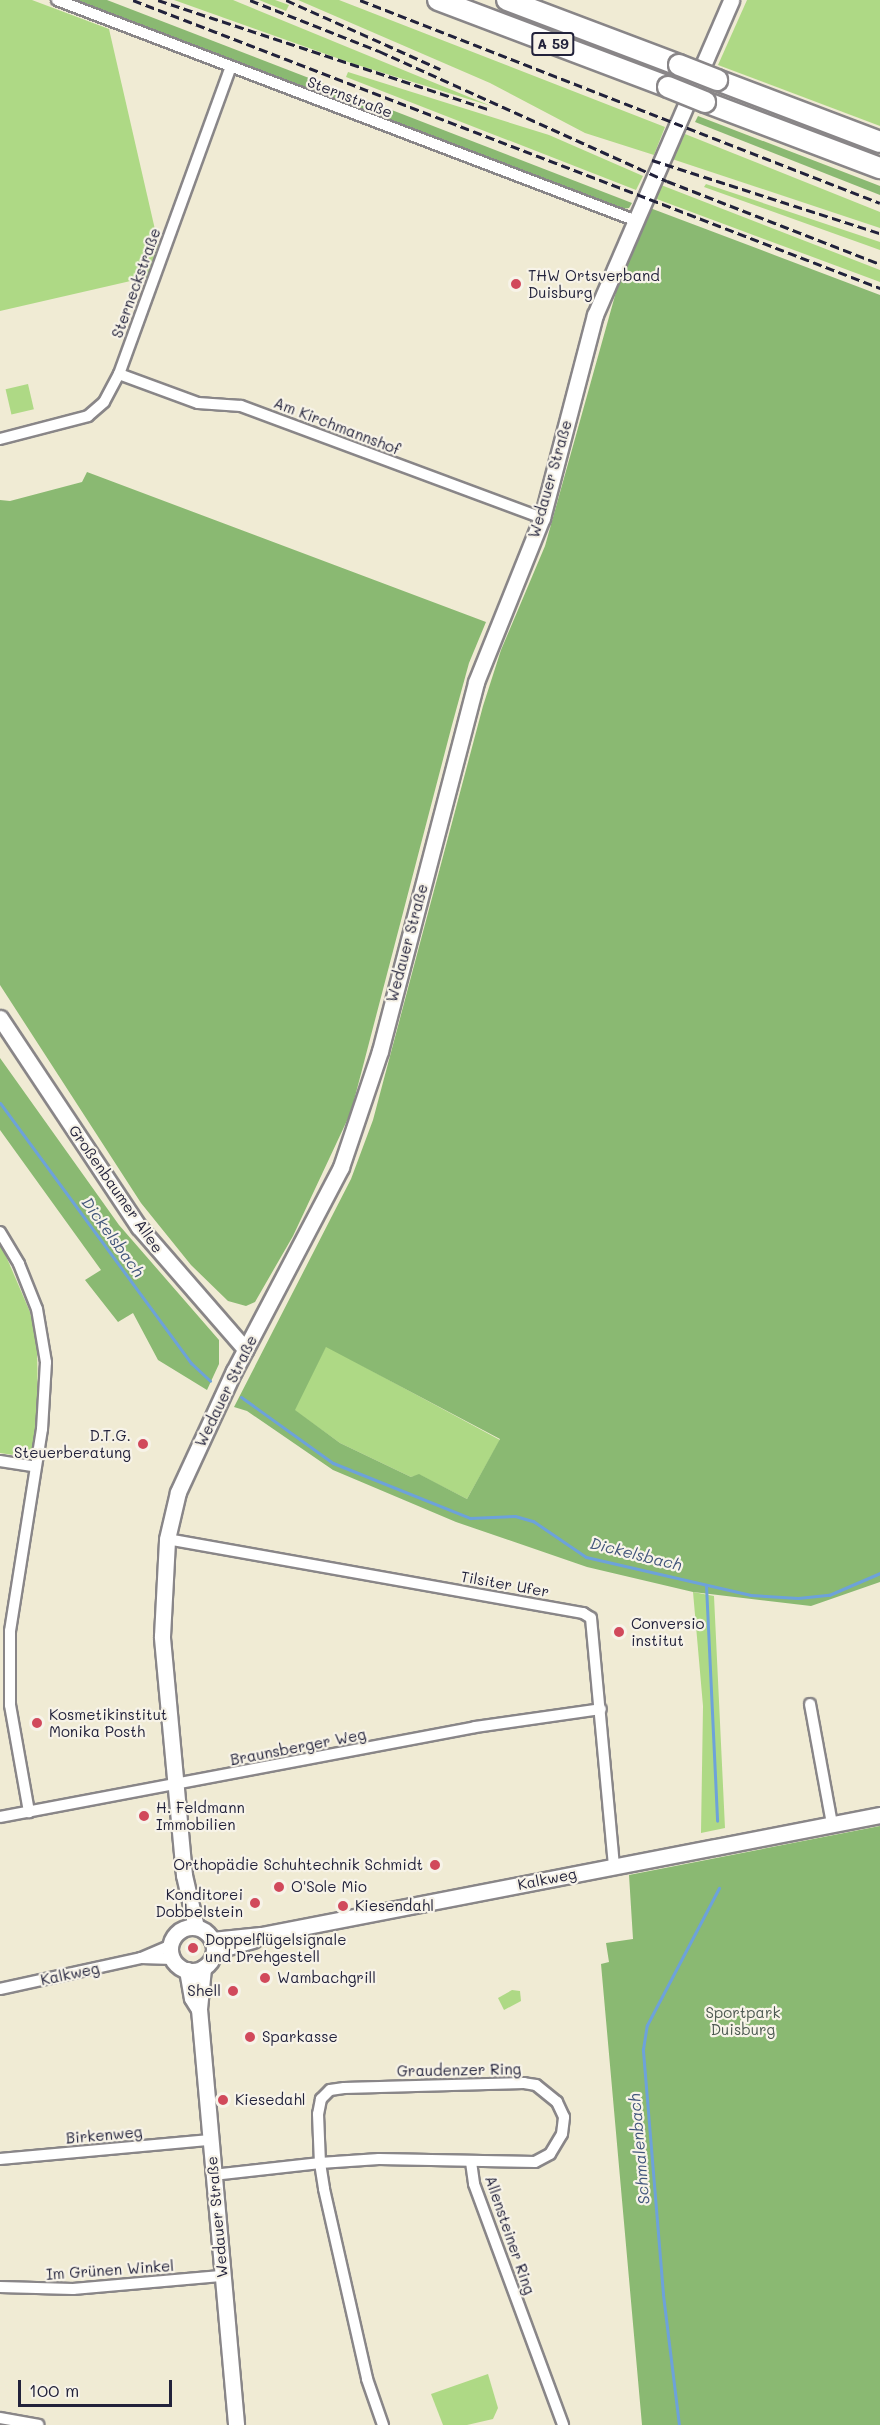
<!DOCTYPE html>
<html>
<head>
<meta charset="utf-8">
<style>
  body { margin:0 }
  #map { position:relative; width:880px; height:2425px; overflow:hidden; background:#f0ebd4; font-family:Mali,sans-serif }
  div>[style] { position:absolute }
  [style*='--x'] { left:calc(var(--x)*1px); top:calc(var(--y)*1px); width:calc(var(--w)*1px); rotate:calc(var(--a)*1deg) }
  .green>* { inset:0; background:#aed985; transform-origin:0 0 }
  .forest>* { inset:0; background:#8ab972 }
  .stream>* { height:3px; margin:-1.5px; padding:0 1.5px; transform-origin:1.5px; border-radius:1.5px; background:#6da2da }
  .roads { filter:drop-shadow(2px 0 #898688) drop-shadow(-2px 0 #898688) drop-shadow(0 2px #898688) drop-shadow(0 -2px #898688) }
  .street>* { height:10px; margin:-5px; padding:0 5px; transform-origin:5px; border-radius:5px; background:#fff }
  .secondary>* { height:15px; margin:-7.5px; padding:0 7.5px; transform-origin:7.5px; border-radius:7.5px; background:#fff }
  .secondary>.ring { margin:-7.5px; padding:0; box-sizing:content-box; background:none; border:15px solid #fff; border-radius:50% }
  .highway>* { height:20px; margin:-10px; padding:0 10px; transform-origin:10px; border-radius:10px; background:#fff }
  .rail>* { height:3px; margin-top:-1.5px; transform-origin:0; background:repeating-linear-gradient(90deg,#22223b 0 9px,transparent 0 13.5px) }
  .bridges { filter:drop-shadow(2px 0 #898688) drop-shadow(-2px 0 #898688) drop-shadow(0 2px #898688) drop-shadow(0 -2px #898688) }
  .highway-bridge>* { height:20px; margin:-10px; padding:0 10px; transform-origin:10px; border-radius:10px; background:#fff }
  .dots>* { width:16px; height:16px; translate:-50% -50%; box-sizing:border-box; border:3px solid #f7f3e8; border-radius:50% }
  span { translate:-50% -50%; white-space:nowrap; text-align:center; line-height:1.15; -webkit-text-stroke:4.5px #f7f3e8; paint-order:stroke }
  .shield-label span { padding:2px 4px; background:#f7f3e8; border:2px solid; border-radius:4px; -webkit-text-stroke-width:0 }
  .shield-label { font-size:14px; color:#22223b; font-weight:700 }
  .street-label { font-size:15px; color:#22223b }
  .poi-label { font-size:15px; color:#22223b }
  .left { translate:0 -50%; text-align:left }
  .right { translate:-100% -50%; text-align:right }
  .park-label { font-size:15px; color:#4c5951 }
  .water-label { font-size:16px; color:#40557b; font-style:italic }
  .scale { position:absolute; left:18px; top:2380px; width:154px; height:27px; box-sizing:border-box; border:3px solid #22223b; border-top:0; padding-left:8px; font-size:18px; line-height:21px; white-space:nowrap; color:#22223b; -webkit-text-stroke:4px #f7f3e8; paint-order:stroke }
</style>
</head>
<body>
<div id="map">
  <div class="green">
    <div style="clip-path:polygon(0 0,32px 0,109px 29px,159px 247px,148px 277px,0 311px)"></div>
    <div style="clip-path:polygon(174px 0,233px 0,491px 106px,351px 63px)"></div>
    <div style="clip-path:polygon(259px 0,275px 0,289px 5px,286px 11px)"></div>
    <div style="clip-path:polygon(298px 0,339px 0,665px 127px,654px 155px,585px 133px,490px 83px)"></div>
    <div style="clip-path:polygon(747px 0,880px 0,880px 126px,718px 65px)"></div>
    <div style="clip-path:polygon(348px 72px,549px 135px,643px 176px,636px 190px,346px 77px)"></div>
    <div style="clip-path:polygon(685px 134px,880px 212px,880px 228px,672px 159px)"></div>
    <div style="clip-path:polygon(706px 184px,880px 242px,880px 250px,704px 187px)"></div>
    <div style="clip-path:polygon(661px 185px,880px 270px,880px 282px,654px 198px)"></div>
    <div style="left:28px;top:384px;width:26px;height:23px;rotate:77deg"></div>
    <div style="clip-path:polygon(0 1242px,30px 1312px,37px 1344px,38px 1413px,33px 1448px,27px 1457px,0 1453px)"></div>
    <div style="clip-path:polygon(326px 1346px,500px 1440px,467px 1499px,420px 1475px,411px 1477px,340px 1443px,294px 1410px)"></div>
    <div style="clip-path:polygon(693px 1592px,714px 1596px,725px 1828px,701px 1833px,703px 1706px)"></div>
    <div style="clip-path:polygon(512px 1990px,520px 1991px,521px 2001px,504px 2010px,498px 1998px)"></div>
    <div style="clip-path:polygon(488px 2374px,498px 2408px,493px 2419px,467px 2425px,443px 2425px,431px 2394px)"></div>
  </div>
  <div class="forest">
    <div style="clip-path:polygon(71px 0,107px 0,632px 203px,629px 208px,622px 209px)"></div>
    <div style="clip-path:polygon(698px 116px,880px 186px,880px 195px,695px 122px)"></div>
    <div style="clip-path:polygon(evenodd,650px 208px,880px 295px,880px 1582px,811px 1606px,693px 1592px,587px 1567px,456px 1522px,333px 1470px,247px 1411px,234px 1407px,351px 1179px,373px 1120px,483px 706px,501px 650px,545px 546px,616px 292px,650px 208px,326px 1347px,500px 1439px,467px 1499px,419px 1474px,411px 1477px,340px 1443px,295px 1410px,326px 1347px)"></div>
    <div style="clip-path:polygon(87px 472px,486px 622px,469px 663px,452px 725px,351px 1112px,293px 1236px,255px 1302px,246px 1306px,228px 1301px,191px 1265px,141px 1203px,0 985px,0 500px,10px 501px,82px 482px)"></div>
    <div style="clip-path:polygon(0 1058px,119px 1225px,219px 1340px,219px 1364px,207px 1390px,158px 1360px,133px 1313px,118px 1322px,85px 1280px,101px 1270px,0 1130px)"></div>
    <div style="clip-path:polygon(880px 1826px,880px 2425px,642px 2425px,601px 1964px,609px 1962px,606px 1943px,633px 1939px,629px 1875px)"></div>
  </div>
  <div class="stream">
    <div style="--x:0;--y:1103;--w:323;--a:53.7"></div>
    <div style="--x:191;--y:1363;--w:26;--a:43"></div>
    <div style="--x:241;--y:1397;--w:113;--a:35.7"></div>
    <div style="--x:333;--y:1463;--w:148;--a:21.9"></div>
    <div style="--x:470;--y:1518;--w:45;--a:-2.5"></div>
    <div style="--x:515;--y:1516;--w:19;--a:16"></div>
    <div style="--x:533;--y:1521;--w:64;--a:34.2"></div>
    <div style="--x:586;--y:1557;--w:168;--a:13"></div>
    <div style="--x:750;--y:1595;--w:48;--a:3.6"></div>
    <div style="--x:798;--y:1598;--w:31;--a:-6"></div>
    <div style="--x:829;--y:1595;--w:56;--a:-23.3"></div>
    <div style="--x:706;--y:1585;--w:236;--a:87.3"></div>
    <div style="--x:679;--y:2425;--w:132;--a:-97"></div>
    <div style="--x:663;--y:2294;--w:246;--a:-94.7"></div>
    <div style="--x:643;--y:2049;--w:24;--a:-81"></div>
    <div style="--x:647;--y:2025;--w:155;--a:-62.3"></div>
  </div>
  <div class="roads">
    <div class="street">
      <div style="--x:57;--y:0;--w:618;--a:20.87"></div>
      <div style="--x:119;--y:374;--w:84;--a:20.2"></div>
      <div style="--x:198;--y:403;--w:43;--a:4"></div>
      <div style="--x:241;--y:406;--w:321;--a:20.4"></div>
      <div style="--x:0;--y:439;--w:91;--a:-14.6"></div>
      <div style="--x:88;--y:416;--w:21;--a:-41"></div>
      <div style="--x:104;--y:402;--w:32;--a:-62"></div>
      <div style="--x:119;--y:374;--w:327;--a:-70"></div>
      <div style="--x:0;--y:1232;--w:37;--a:59"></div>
      <div style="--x:19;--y:1264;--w:48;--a:68.2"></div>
      <div style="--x:37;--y:1309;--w:54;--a:80.4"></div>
      <div style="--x:46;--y:1362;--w:67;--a:93.4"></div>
      <div style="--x:42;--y:1429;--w:205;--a:99"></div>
      <div style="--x:10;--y:1631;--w:74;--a:90"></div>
      <div style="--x:10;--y:1705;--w:109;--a:79.9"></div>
      <div style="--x:0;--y:1461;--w:36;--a:9"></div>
      <div style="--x:167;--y:1539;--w:423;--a:10.1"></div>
      <div style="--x:583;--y:1613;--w:9;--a:32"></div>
      <div style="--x:591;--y:1618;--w:249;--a:84.7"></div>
      <div style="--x:810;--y:1704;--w:122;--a:79.6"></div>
      <div style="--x:0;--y:1817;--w:483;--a:-10.7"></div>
      <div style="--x:475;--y:1727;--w:127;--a:-8.1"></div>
      <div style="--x:141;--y:1958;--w:33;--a:-23"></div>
      <div style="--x:0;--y:1989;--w:144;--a:-12.4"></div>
      <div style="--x:141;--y:1958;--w:32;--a:2"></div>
      <div style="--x:0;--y:2159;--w:211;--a:-5.2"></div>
      <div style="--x:471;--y:2162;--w:22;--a:82"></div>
      <div style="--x:474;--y:2184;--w:257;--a:69.7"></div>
      <div style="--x:213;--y:2175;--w:108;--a:-6.4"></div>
      <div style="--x:320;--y:2163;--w:59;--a:-3.9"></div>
      <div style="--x:379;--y:2159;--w:156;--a:1.1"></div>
      <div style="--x:535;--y:2162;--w:17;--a:-28"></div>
      <div style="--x:550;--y:2154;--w:23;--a:-59"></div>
      <div style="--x:562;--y:2134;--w:17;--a:-83"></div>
      <div style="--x:564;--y:2117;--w:17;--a:-115"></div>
      <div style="--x:557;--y:2102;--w:27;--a:-141"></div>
      <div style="--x:536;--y:2085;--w:12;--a:-171"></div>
      <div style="--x:524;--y:2083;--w:180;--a:178.4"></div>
      <div style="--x:344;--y:2088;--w:14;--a:172"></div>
      <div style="--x:330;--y:2090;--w:13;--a:135"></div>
      <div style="--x:321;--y:2099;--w:15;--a:101"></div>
      <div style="--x:318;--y:2114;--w:49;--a:87.7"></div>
      <div style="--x:320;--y:2163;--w:26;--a:81"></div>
      <div style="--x:324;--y:2189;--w:195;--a:77.2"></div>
      <div style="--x:367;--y:2379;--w:49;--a:70.8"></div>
      <div style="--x:0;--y:2287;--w:73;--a:1.6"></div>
      <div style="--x:73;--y:2289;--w:151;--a:-5"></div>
      <div style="--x:0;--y:2418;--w:39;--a:10"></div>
    </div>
    <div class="secondary">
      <div style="--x:0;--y:1018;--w:251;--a:56.4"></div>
      <div style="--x:139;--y:1227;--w:162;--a:49"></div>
      <div style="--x:196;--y:1927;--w:53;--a:-103"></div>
      <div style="--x:184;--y:1875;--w:240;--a:-95.3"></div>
      <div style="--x:162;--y:1636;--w:97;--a:-87"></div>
      <div style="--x:167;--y:1539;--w:48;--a:-76.8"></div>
      <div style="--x:178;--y:1492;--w:133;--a:-65.2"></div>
      <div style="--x:234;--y:1371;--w:230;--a:-62.3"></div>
      <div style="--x:341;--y:1167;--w:122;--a:-71.4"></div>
      <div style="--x:380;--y:1051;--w:381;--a:-75.4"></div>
      <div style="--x:476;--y:682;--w:177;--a:-68.1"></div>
      <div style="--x:542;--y:518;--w:210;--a:-75.4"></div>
      <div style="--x:595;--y:315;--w:343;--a:-66.6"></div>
      <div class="ring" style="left:170px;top:1927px;width:29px;height:29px"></div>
      <div style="--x:212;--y:1940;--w:49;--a:-5.8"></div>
      <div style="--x:261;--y:1935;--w:631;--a:-10.97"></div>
      <div style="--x:214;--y:1951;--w:41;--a:-15.8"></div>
      <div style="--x:203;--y:1968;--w:41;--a:95.6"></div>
      <div style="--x:199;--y:2009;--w:418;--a:84.9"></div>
      <div style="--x:187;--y:1970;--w:28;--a:80"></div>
      <div style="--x:192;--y:1998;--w:13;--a:58"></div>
    </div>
    <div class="highway">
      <div style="--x:438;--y:0;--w:246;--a:20.7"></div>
      <div style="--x:507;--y:0;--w:184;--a:20.7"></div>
      <div style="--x:717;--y:80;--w:174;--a:20.8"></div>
      <div style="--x:705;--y:102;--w:187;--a:20.7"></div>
    </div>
  </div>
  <div class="rail">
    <div style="--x:133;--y:0;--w:801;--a:21.08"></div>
    <div style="--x:158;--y:0;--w:350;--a:18.3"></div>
    <div style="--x:250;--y:0;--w:139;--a:21.6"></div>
    <div style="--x:379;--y:51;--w:316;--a:24.3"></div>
    <div style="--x:667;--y:181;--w:229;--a:21.3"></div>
    <div style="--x:286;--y:0;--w:169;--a:24.1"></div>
    <div style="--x:360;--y:0;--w:558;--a:21.32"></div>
    <div style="--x:652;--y:160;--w:239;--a:17.8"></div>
  </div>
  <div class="bridges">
    <div class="highway-bridge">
      <div style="--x:679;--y:65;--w:41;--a:21.5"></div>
      <div style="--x:668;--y:87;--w:40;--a:22"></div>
    </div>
  </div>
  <div class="dots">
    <div style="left:516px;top:284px;background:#d1495b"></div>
    <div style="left:143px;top:1444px;background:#d1495b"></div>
    <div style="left:619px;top:1632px;background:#d1495b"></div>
    <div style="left:37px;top:1723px;background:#d1495b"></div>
    <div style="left:144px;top:1816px;background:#d1495b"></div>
    <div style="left:435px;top:1865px;background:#d1495b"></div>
    <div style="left:279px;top:1887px;background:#d1495b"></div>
    <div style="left:255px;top:1903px;background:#d1495b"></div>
    <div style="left:343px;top:1906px;background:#d1495b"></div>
    <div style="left:193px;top:1948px;background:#d1495b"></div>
    <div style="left:265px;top:1978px;background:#d1495b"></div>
    <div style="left:233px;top:1991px;background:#d1495b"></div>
    <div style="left:250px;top:2037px;background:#d1495b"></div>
    <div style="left:223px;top:2100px;background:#d1495b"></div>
  </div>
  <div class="shield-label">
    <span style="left:553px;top:44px">A 59</span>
  </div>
  <div class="street-label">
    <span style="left:350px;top:97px;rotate:21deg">Sternstraße</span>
    <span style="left:136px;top:283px;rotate:-70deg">Sterneckstraße</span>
    <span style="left:337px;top:426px;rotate:21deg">Am Kirchmannshof</span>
    <span style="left:550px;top:479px;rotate:-74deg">Wedauer Straße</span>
    <span style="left:407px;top:943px;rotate:-75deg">Wedauer Straße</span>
    <span style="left:116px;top:1189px;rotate:55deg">Großenbaumer Allee</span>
    <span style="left:226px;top:1391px;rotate:-64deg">Wedauer Straße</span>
    <span style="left:505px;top:1584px;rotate:10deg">Tilsiter Ufer</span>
    <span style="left:298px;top:1747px;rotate:-11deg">Braunsberger Weg</span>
    <span style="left:547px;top:1879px;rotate:-11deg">Kalkweg</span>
    <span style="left:70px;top:1974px;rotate:-12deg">Kalkweg</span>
    <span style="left:459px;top:2070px;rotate:-1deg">Graudenzer Ring</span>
    <span style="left:104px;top:2135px;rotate:-5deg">Birkenweg</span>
    <span style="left:217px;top:2217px;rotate:-95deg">Wedauer Straße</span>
    <span style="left:510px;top:2235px;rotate:71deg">Allensteiner Ring</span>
    <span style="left:110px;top:2270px;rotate:-4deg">Im Grünen Winkel</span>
  </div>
  <div class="poi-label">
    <span class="left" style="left:528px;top:284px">THW Ortsverband<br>Duisburg</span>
    <span class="right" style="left:131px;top:1444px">D.T.G.<br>Steuerberatung</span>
    <span class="left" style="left:631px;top:1632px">Conversio<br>institut</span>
    <span class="left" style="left:49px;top:1723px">Kosmetikinstitut<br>Monika Posth</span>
    <span class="left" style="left:156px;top:1816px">H. Feldmann<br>Immobilien</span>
    <span class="right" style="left:423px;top:1865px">Orthopädie Schuhtechnik Schmidt</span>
    <span class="left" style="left:291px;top:1887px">O'Sole Mio</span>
    <span class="right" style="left:243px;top:1903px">Konditorei<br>Dobbelstein</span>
    <span class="left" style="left:355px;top:1906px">Kiesendahl</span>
    <span class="left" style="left:205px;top:1948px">Doppelflügelsignale<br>und Drehgestell</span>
    <span class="left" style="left:277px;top:1978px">Wambachgrill</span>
    <span class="right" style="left:221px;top:1991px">Shell</span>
    <span class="left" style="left:262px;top:2037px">Sparkasse</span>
    <span class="left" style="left:235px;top:2100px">Kiesedahl</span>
  </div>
  <div class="park-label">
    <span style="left:743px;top:2021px">Sportpark<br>Duisburg</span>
  </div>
  <div class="water-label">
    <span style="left:113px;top:1237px;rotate:54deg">Dickelsbach</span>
    <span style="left:636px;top:1554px;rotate:14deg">Dickelsbach</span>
    <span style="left:639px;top:2149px;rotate:-95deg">Schmalenbach</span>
  </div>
  <div class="scale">100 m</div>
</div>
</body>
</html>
